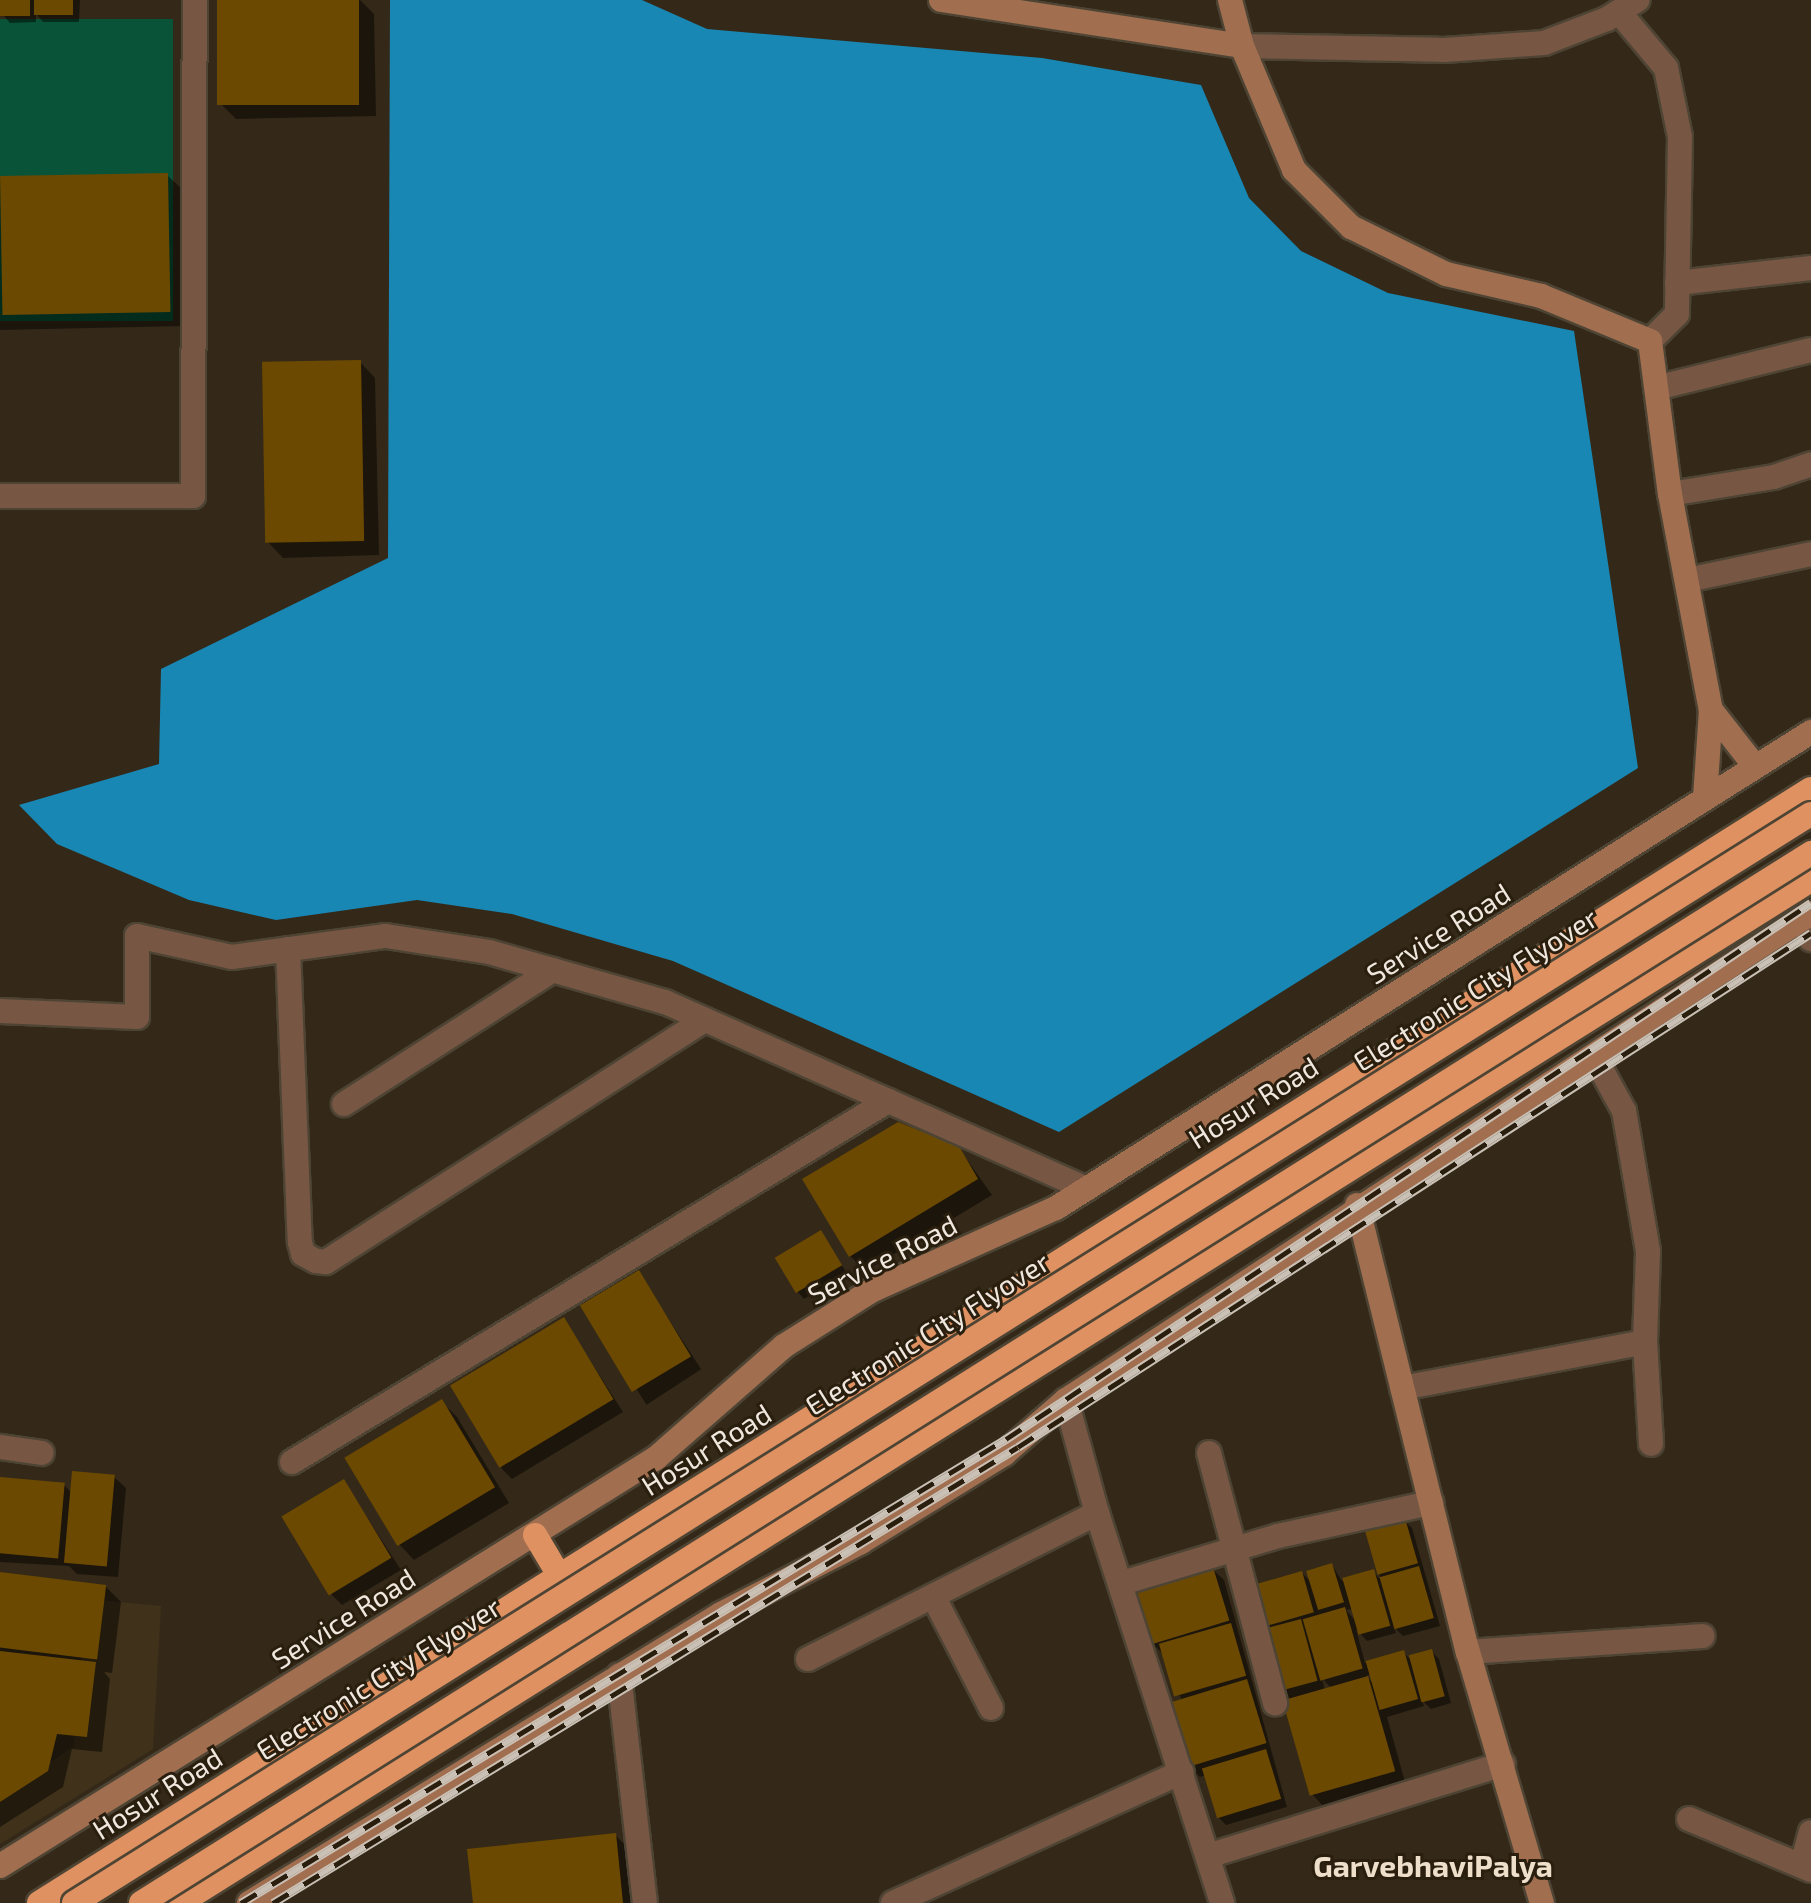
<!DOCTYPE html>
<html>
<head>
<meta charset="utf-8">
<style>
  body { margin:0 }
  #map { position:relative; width:1811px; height:1903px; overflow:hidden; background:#342918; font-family:"Exo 2",sans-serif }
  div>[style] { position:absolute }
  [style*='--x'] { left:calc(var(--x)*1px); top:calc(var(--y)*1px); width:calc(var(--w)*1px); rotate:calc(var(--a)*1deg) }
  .built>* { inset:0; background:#40321a }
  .green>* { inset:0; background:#095438; transform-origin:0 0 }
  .water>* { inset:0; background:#1887b4 }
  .shadow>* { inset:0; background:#0007; transform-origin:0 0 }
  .building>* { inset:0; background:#6c4900; transform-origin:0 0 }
  .roads { filter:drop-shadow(2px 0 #4e4434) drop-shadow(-2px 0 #4e4434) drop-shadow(0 2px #4e4434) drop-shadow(0 -2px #4e4434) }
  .street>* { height:24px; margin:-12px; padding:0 12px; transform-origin:12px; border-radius:12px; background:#775744 }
  .secondary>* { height:24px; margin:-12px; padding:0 12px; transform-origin:12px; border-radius:12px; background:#a16f50 }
  .highway>* { height:24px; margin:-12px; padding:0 12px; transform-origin:12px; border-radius:12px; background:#df9161 }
  .rail>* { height:9px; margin-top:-4.5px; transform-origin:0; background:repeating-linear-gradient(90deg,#2a1f0e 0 18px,#cac1b6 0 36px); box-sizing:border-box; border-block:2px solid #cac1b6 }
  .bridges { filter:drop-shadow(2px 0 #4e4434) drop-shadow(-2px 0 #4e4434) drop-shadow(0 2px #4e4434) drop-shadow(0 -2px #4e4434) }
  .highway-bridge>* { height:24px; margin:-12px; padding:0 12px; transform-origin:12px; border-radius:12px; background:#df9161 }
  span { translate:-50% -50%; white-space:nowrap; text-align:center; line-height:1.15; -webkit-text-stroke:6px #2a1f0e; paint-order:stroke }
  .street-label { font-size:28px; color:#f0e8de }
  .neighbourhood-label { font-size:30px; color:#eedfca; font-weight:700 }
</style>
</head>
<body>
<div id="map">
  <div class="built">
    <div style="clip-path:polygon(86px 1599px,161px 1606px,153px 1749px,0 1844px,0 1797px,74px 1746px)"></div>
  </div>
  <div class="green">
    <div style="left:0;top:19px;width:173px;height:302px"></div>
  </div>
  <div class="water">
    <div style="clip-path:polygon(390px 0,642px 0,707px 29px,1042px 58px,1201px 85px,1249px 198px,1301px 251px,1388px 293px,1574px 331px,1638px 768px,1059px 1132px,673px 961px,512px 914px,417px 900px,276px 920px,189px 900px,57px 844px,19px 805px,159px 764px,161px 669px,388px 558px)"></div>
  </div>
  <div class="shadow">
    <div style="clip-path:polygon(2px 0,80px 0,79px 22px,43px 22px,36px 14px,36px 22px,10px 23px,3px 15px)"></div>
    <div style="clip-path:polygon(287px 0,360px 0,374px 14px,376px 116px,236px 119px,221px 104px)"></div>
    <div style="clip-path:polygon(167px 175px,183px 190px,186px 326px,0 330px,0 178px)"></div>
    <div style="clip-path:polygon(360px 362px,375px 378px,379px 555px,283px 558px,268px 542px)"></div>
    <div style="clip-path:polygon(958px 1147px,992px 1195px,866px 1271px,850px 1256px)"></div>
    <div style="clip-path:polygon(820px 1233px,847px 1273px,804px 1299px,797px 1291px)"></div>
    <div style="left:638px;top:1272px;width:116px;height:65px;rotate:57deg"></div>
    <div style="clip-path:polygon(564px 1320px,623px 1412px,512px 1479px,501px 1468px)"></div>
    <div style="clip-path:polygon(442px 1402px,457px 1417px,509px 1503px,414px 1560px,399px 1544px)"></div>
    <div style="clip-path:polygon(114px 1477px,126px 1488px,118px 1577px,77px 1574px,69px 1566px,0 1562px,0 1479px,64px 1485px,72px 1493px)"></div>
    <div style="clip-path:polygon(344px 1482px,401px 1570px,342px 1605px,331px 1594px)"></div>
    <div style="clip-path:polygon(evenodd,1405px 1521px,1412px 1528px,1440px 1626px,1403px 1636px,1394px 1627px,1396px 1633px,1367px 1641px,1356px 1629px,1365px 1663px,1403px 1652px,1409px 1658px,1432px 1652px,1439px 1659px,1451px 1703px,1431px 1709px,1422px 1700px,1424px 1706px,1387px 1717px,1405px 1782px,1323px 1806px,1312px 1794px,1290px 1701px,1281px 1691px,1262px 1626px,1302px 1573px,1312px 1583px,1332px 1565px,1342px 1581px,1373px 1572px,1381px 1580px,1368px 1531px,1405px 1521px,1353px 1609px,1356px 1621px,1346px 1610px,1353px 1609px,1405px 1521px,1372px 1674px,1376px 1686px,1366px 1676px,1372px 1674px,1405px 1521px,1322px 1678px,1332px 1689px,1325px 1691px,1322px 1678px)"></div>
    <div style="clip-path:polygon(1212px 1569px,1224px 1580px,1287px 1807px,1226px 1825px,1219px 1818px,1206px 1775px,1200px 1777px,1189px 1766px,1182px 1701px,1164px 1655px,1152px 1643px)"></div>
    <div style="clip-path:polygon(0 1574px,105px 1586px,121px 1602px,112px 1673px,104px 1672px,110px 1679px,102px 1752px,72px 1749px,63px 1787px,0 1827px)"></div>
    <div style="clip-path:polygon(615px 1835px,630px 1850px,636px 1903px,475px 1903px)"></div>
  </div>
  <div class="building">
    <div style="left:0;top:0;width:30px;height:16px"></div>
    <div style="left:34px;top:0;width:39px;height:15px"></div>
    <div style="left:217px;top:0;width:142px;height:105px"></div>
    <div style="left:168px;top:173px;width:139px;height:168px;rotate:89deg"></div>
    <div style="left:361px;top:360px;width:181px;height:99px;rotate:89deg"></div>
    <div style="clip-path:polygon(898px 1122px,959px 1146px,978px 1179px,849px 1257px,802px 1179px)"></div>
    <div style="left:821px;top:1230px;width:41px;height:54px;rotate:59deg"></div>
    <div style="left:639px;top:1270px;width:101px;height:69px;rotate:59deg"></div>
    <div style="left:564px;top:1317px;width:96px;height:133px;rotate:59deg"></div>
    <div style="left:442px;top:1399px;width:103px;height:114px;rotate:59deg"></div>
    <div style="left:72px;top:1471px;width:43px;height:92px;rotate:5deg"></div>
    <div style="left:0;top:1477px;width:65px;height:76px;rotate:5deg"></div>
    <div style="left:344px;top:1479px;width:92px;height:73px;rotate:59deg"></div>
    <div style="left:1405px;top:1518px;width:47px;height:42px;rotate:74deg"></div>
    <div style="left:1332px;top:1563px;width:41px;height:27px;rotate:73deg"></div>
    <div style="left:1419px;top:1566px;width:54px;height:41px;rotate:74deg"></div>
    <div style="left:1213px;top:1567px;width:56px;height:82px;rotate:73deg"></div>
    <div style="left:1374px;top:1569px;width:59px;height:33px;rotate:74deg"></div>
    <div style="left:1302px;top:1571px;width:43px;height:56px;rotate:74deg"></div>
    <div style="left:0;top:1572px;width:107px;height:75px;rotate:7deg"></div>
    <div style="left:1345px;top:1607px;width:64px;height:44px;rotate:74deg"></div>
    <div style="left:1301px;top:1619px;width:64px;height:41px;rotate:75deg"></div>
    <div style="left:1231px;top:1623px;width:55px;height:75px;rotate:74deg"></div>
    <div style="left:1432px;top:1649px;width:49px;height:24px;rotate:75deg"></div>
    <div style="left:1404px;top:1650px;width:51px;height:40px;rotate:74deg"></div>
    <div style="clip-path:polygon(0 1651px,96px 1662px,87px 1737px,57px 1734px,48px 1771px,0 1802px)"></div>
    <div style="left:1368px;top:1676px;width:99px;height:89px;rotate:74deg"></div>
    <div style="left:1247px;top:1679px;width:67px;height:83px;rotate:73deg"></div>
    <div style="left:1266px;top:1749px;width:52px;height:67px;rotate:73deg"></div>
    <div style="clip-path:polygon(616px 1833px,623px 1903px,473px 1903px,467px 1849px)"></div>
  </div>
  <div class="roads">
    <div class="street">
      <div style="--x:1619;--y:12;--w:73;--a:50"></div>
      <div style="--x:1666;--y:68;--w:70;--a:78.5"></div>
      <div style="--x:1680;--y:137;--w:177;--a:91"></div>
      <div style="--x:1677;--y:314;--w:38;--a:135"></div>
      <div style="--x:1242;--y:46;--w:202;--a:1.1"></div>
      <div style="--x:1444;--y:50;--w:100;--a:-4"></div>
      <div style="--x:1544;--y:43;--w:67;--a:-20.9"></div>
      <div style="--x:1607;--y:19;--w:36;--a:-32"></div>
      <div style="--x:1677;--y:283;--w:135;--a:-6.4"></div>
      <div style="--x:1660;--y:387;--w:155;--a:-13.8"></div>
      <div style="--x:1670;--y:494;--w:105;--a:-9.3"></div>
      <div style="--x:1774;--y:477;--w:39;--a:-19"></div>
      <div style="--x:0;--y:496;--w:193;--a:0"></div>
      <div style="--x:193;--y:496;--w:496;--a:-89.8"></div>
      <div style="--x:1687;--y:580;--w:127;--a:-11.8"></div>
      <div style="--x:1802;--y:918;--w:23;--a:67"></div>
      <div style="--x:288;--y:949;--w:293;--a:87.7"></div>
      <div style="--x:300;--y:1242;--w:12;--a:76"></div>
      <div style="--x:303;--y:1254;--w:15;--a:28"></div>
      <div style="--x:316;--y:1261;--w:10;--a:6"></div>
      <div style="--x:326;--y:1262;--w:449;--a:-32.6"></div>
      <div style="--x:0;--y:1011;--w:137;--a:2.5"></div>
      <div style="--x:137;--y:1017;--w:81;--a:-90"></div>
      <div style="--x:137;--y:936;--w:97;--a:12.5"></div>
      <div style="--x:232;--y:957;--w:155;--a:-7.8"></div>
      <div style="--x:386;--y:936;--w:104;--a:8.8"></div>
      <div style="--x:489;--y:952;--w:183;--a:15.9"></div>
      <div style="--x:665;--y:1002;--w:461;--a:23.9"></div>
      <div style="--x:344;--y:1104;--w:248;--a:-32.7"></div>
      <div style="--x:1645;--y:1342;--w:102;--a:86.6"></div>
      <div style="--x:1402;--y:1388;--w:247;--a:-10.7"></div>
      <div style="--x:1645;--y:1342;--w:91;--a:-88.1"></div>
      <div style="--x:1648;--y:1251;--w:142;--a:-99.7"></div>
      <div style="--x:1624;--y:1111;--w:60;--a:-118.7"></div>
      <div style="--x:1066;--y:1400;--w:117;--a:74.7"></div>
      <div style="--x:1097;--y:1513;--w:410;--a:72.2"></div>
      <div style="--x:0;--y:1447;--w:42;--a:8.1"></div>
      <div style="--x:1209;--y:1453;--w:259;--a:75.2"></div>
      <div style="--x:292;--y:1462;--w:697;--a:-31.2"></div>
      <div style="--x:1122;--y:1583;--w:163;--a:-16.8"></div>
      <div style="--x:1278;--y:1536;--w:157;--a:-12.2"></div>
      <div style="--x:933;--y:1596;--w:126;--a:62.6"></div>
      <div style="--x:1468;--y:1652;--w:235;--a:-3.9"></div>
      <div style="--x:808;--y:1659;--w:324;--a:-26.8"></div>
      <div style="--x:619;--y:1675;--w:229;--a:83.5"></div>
      <div style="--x:1689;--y:1819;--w:132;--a:22.7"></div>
      <div style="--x:1208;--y:1856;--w:309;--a:-17.3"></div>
      <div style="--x:1802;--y:1865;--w:34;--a:-75"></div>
      <div style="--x:893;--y:1903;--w:317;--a:-24.4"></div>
    </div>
    <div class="secondary">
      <div style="--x:941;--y:0;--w:304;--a:8.7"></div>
      <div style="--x:1230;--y:0;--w:48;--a:75.4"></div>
      <div style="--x:1242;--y:46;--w:134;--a:67.2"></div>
      <div style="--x:1294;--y:170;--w:81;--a:45"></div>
      <div style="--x:1351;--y:227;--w:106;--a:26.3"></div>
      <div style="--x:1446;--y:274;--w:98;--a:13"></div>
      <div style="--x:1541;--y:296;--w:118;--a:22.4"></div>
      <div style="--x:1650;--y:341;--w:154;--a:82.6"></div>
      <div style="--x:1670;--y:494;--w:220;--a:79.3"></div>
      <div style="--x:1711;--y:710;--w:87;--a:93.9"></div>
      <div style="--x:1711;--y:710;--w:70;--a:52"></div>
      <div style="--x:1357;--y:1205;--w:461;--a:76.1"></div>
      <div style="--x:1468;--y:1652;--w:262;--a:73.6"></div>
      <div style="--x:0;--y:1866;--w:773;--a:-31.88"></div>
      <div style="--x:656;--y:1458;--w:170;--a:-41.2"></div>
      <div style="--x:784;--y:1346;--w:103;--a:-32.3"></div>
      <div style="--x:871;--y:1291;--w:203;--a:-24.2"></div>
      <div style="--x:1056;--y:1208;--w:893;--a:-32.23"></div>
      <div style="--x:249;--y:1903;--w:553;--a:-31.48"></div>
      <div style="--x:721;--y:1614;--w:157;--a:-27.2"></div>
      <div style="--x:861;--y:1542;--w:168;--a:-31.6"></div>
      <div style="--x:1004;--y:1454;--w:82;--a:-41.1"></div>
      <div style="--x:1066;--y:1400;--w:890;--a:-33.17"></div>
    </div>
    <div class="highway">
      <div style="--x:535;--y:1535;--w:49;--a:59.2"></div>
      <div style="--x:39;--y:1903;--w:2093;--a:-32.16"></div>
      <div style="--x:180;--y:1903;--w:1925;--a:-32.1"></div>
    </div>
  </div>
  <div class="rail">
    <div style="--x:241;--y:1903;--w:895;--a:-31.24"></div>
    <div style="--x:1006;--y:1439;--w:967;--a:-33.66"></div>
    <div style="--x:273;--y:1903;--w:873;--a:-31.47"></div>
    <div style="--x:1018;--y:1447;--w:945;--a:-32.95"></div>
  </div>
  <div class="bridges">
    <div class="highway-bridge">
      <div style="--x:74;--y:1903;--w:2050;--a:-32.09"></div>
      <div style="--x:141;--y:1903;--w:1973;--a:-32.16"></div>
    </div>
  </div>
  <div class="street-label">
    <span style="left:1438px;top:933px;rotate:-32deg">Service Road</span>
    <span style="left:1475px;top:989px;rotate:-32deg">Electronic City Flyover</span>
    <span style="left:1253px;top:1102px;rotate:-32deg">Hosur Road</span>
    <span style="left:882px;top:1259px;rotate:-27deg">Service Road</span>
    <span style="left:927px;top:1333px;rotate:-32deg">Electronic City Flyover</span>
    <span style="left:706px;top:1449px;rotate:-32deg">Hosur Road</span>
    <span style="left:343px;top:1618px;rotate:-32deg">Service Road</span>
    <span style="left:378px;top:1678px;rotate:-32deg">Electronic City Flyover</span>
    <span style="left:157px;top:1793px;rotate:-32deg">Hosur Road</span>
  </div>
  <div class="neighbourhood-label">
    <span style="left:1433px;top:1865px">GarvebhaviPalya</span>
  </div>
</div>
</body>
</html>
